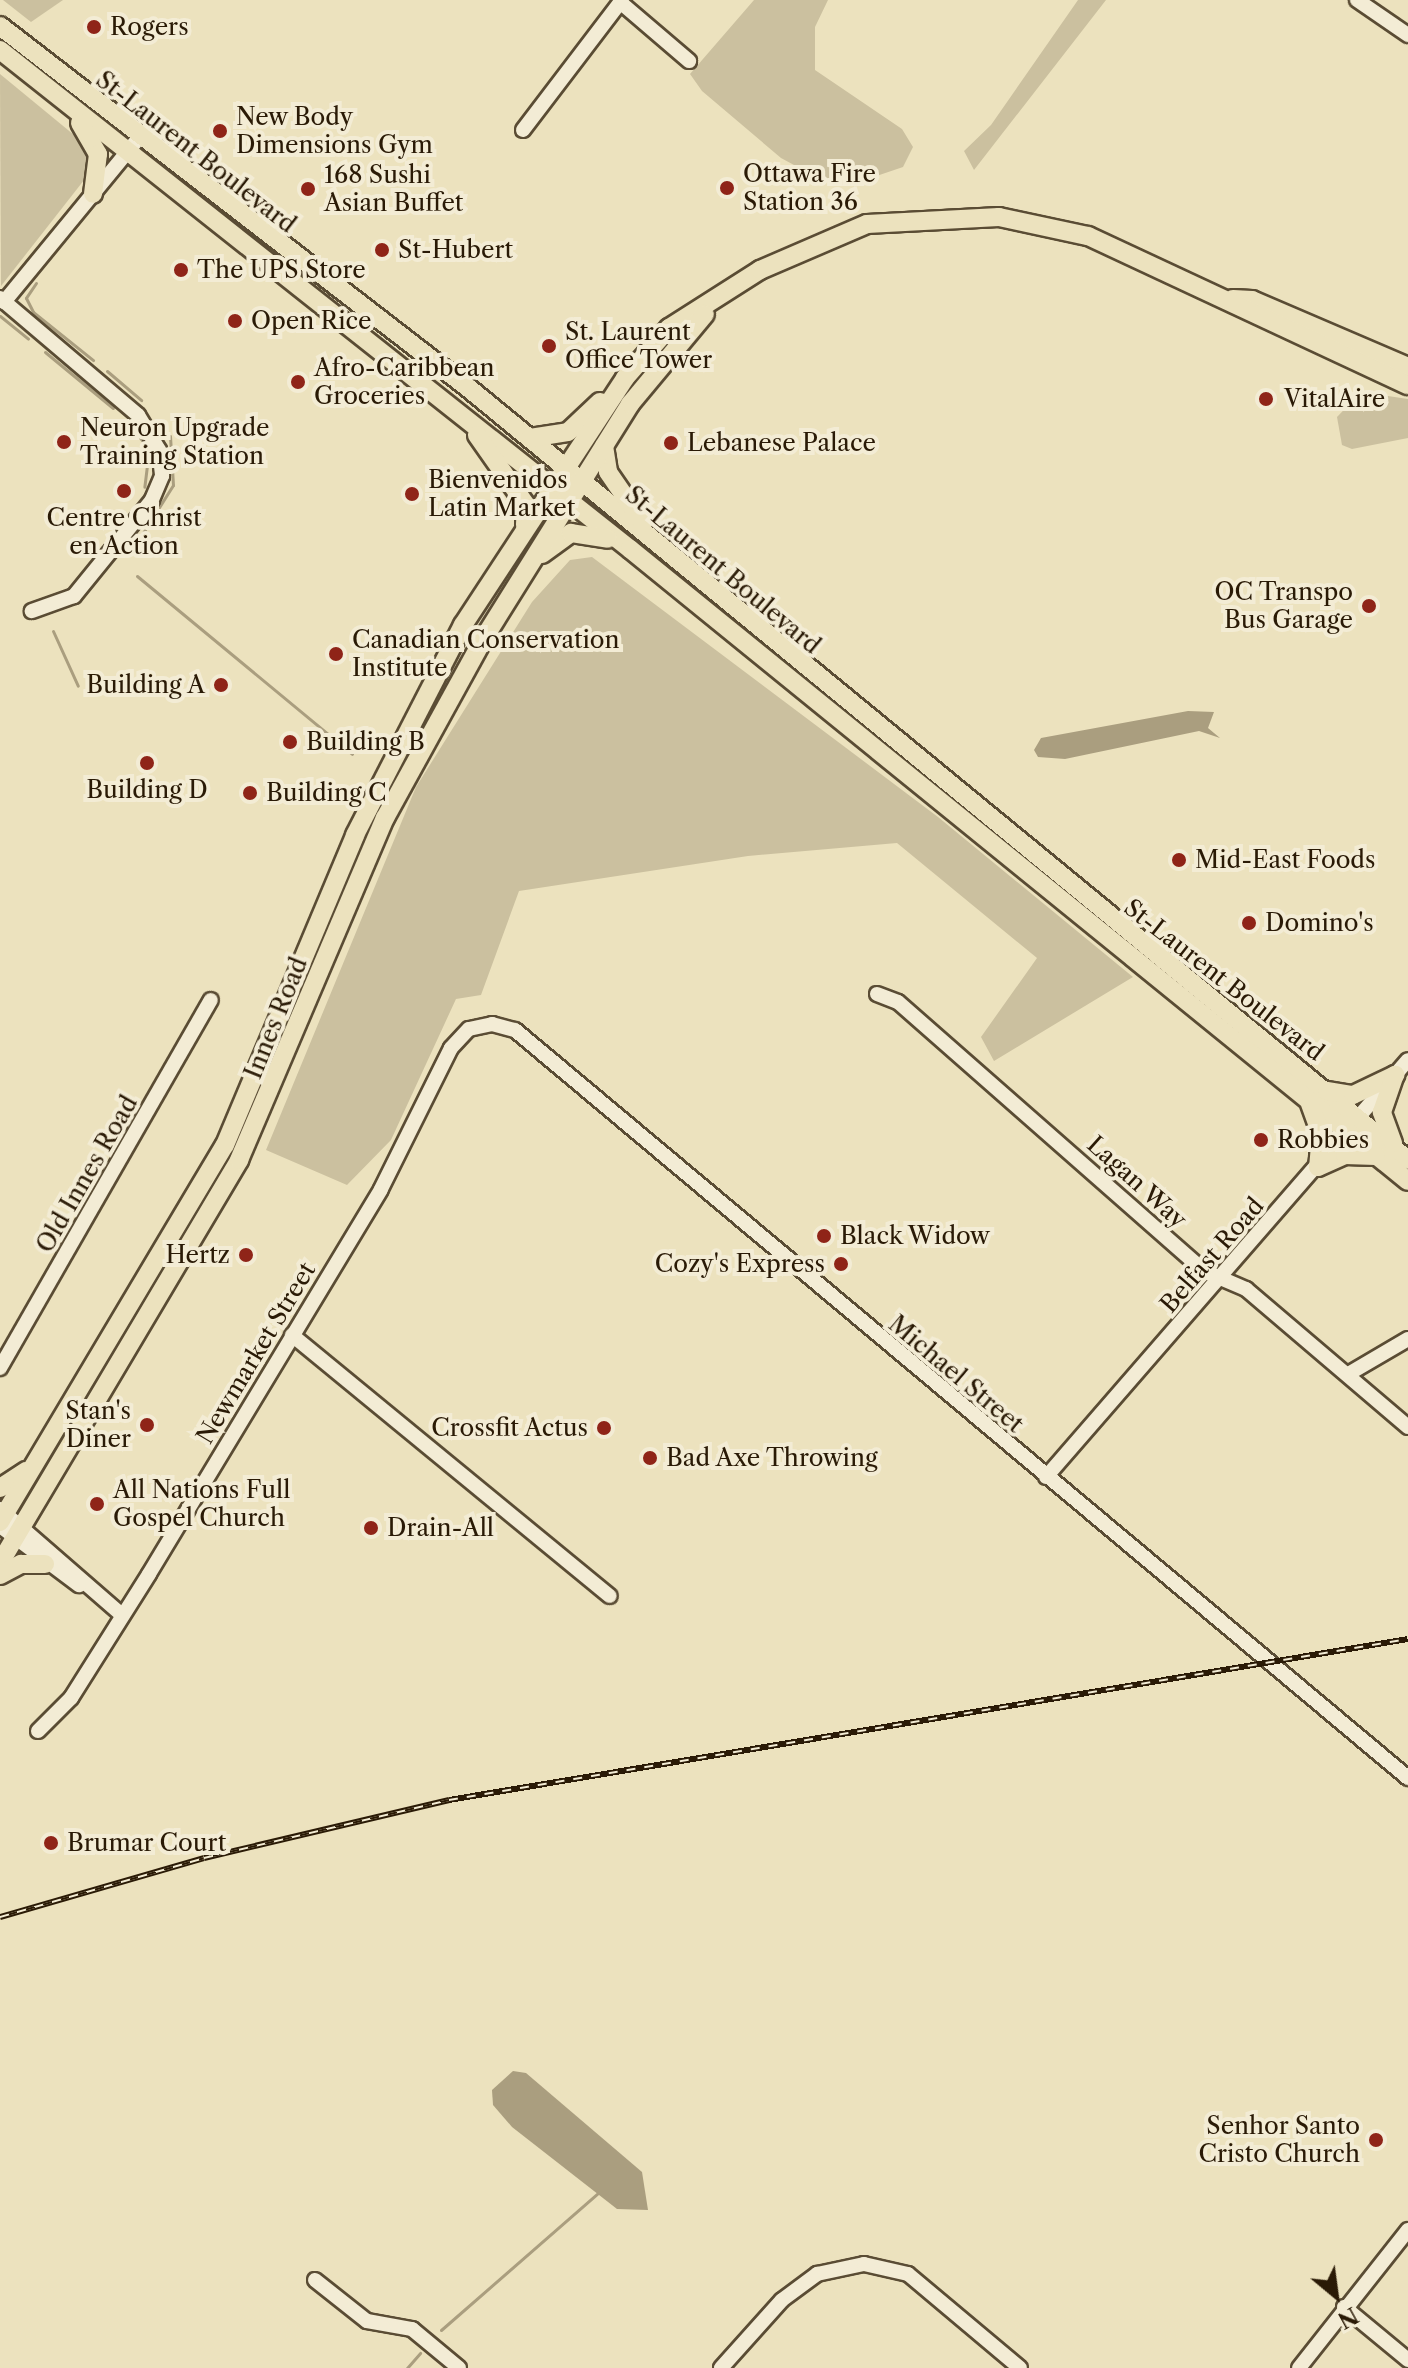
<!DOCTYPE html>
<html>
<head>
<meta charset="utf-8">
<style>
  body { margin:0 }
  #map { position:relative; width:1408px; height:2368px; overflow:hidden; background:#ece2be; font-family:"Libre Caslon Text",serif }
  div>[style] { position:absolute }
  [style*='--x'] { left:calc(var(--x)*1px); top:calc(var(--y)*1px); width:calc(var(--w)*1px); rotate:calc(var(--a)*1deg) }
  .green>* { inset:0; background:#cbc09f }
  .water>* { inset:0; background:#aa9e7f }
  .stream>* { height:3px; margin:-1.5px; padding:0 1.5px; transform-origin:1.5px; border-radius:1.5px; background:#aa9e7f }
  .roads { filter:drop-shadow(2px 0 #5a4c34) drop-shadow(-2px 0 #5a4c34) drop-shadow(0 2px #5a4c34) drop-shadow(0 -2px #5a4c34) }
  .minor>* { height:14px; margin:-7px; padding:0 7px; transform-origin:7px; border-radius:7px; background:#f3ecd5 }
  .major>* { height:18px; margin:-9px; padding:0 9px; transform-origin:9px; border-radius:9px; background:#ece2be }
  .rail>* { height:6px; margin-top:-3px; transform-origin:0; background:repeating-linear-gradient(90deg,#f3ecd5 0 9px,#2a1a06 0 18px); box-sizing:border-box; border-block:2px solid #2a1a06 }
  .dots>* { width:22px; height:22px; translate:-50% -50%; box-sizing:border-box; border:4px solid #f3ecd5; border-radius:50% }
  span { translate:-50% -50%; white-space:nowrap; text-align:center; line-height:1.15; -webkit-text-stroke:8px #f3ecd5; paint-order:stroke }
  .poi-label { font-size:24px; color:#2a1a06 }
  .left { translate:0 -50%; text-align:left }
  .right { translate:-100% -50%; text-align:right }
  .street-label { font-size:24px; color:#2a1a06 }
  .north { position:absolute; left:1296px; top:2256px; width:80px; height:80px; -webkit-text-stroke:6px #f3ecd5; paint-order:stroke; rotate:151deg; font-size:22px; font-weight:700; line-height:32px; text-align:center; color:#2a1a06 }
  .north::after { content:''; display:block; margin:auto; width:28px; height:36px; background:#2a1a06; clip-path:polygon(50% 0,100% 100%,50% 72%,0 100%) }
</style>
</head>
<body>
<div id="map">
  <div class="green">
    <div style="clip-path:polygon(3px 0,63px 0,31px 22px)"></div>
    <div style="clip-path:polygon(754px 0,828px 0,815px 27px,815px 70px,902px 129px,913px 147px,903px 167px,847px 186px,820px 179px,781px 158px,702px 91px,690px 74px)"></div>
    <div style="clip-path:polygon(1078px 0,1106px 0,974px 170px,964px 151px,991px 125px)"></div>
    <div style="clip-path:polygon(0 74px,85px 144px,91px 157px,88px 175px,1px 286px)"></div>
    <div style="clip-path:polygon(1361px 392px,1408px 399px,1408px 438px,1352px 449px,1342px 445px,1337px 417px)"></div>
    <div style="clip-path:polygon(592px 557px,938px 817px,1133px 977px,994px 1061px,981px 1037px,1037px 958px,897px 843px,748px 856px,519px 891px,481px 995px,456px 999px,391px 1140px,347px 1185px,266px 1150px,416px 787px,532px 602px,570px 560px)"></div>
  </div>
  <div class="water">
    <div style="clip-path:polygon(1188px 711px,1214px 712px,1208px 728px,1220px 738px,1199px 731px,1065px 759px,1038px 757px,1034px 750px,1041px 738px)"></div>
    <div style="clip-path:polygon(513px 2071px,526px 2073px,642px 2172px,648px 2210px,617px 2209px,512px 2127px,493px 2105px,492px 2090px)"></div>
  </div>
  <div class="stream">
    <div style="--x:36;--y:283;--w:18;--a:124"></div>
    <div style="--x:26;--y:298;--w:16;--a:63"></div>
    <div style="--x:33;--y:312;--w:77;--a:38.7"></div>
    <div style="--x:0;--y:316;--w:36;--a:39"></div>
    <div style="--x:45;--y:352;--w:88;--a:39.5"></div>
    <div style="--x:107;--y:371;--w:45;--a:40.5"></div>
    <div style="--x:127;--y:421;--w:36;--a:52"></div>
    <div style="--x:149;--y:449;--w:38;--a:97"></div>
    <div style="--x:141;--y:536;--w:60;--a:-57.9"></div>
    <div style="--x:173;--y:485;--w:49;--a:-93.5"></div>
    <div style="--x:137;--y:576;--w:279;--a:39.6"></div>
    <div style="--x:53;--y:631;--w:60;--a:65.6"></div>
    <div style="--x:441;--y:2330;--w:207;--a:-41.1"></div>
    <div style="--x:407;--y:2368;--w:20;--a:-49"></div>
  </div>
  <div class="roads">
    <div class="minor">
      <div style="--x:1357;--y:0;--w:62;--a:34.5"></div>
      <div style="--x:620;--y:2;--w:91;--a:40.5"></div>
      <div style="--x:523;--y:130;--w:163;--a:-52.7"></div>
      <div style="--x:0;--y:298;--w:181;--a:40.3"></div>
      <div style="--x:138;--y:415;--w:41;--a:59"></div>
      <div style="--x:159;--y:450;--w:26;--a:83"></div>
      <div style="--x:162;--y:476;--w:26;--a:113"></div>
      <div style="--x:152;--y:500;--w:124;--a:129.1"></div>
      <div style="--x:74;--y:596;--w:45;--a:160.3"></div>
      <div style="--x:4;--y:302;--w:211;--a:-50.6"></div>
      <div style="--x:877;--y:994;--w:22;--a:21"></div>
      <div style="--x:898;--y:1002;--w:407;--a:41.3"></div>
      <div style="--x:1204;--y:1271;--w:46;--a:23.2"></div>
      <div style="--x:1246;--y:1289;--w:213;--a:40.4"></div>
      <div style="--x:292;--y:1335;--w:411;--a:39.4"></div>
      <div style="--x:0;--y:1368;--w:424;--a:-60.2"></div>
      <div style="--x:1350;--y:1373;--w:67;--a:-30.4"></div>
      <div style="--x:1046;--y:1477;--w:552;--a:-49.04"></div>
      <div style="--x:0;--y:1509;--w:162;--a:41"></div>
      <div style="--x:0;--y:1526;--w:99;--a:36.8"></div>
      <div style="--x:38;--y:1731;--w:47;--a:-45"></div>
      <div style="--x:71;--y:1698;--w:146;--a:-57.8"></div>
      <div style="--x:149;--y:1574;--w:449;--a:-58.9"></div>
      <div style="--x:381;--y:1189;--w:157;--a:-63.6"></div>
      <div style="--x:451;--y:1048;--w:26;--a:-47"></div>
      <div style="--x:469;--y:1029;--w:24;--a:-12"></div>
      <div style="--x:492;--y:1024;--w:24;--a:15"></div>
      <div style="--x:515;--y:1030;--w:1165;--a:39.95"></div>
      <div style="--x:315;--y:2280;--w:66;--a:38.3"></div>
      <div style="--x:367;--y:2321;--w:46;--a:10.1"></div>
      <div style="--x:412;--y:2329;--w:61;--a:39.7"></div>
      <div style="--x:1344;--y:2307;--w:83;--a:39.6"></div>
      <div style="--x:721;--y:2368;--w:91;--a:-48.1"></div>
      <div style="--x:782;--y:2300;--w:44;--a:-36.6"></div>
      <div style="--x:817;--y:2274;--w:48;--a:-12"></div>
      <div style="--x:864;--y:2264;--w:45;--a:12.8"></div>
      <div style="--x:908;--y:2274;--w:146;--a:40"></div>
      <div style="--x:1299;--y:2368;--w:176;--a:-51.7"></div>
    </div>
    <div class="major">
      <div style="--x:0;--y:26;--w:589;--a:37.69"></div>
      <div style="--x:466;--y:386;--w:1219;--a:39.41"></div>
      <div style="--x:0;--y:50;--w:804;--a:38.38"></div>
      <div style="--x:630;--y:549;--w:1002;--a:39.09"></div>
      <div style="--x:80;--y:123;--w:36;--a:60"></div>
      <div style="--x:98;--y:154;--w:40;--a:97.1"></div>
      <div style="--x:1233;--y:299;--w:19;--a:3"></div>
      <div style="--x:1252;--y:300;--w:170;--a:23.2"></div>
      <div style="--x:477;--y:435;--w:85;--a:55"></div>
      <div style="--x:526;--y:505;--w:20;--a:93"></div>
      <div style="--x:530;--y:438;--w:38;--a:-9"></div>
      <div style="--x:568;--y:432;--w:44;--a:-43.2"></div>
      <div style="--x:604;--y:446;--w:26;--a:81"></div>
      <div style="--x:608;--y:472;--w:62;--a:55.5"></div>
      <div style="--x:542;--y:554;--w:36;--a:-36"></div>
      <div style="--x:571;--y:533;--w:37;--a:9"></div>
      <div style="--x:1327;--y:1091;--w:26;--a:9"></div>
      <div style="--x:1353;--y:1095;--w:47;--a:-25.5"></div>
      <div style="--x:1310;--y:1104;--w:32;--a:70"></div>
      <div style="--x:1321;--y:1134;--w:33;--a:95"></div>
      <div style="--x:1393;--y:1143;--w:33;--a:-110"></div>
      <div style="--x:1382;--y:1112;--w:39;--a:-71"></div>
      <div style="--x:1318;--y:1167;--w:30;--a:-24"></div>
      <div style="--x:1345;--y:1155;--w:31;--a:2"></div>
      <div style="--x:0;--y:1488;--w:31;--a:-33"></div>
      <div style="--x:0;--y:1522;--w:439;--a:-59.2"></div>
      <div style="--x:225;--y:1145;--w:336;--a:-67.2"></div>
      <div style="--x:355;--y:835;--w:236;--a:-62.8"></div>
      <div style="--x:463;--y:625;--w:295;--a:-56.7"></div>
      <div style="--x:625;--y:378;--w:67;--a:-48.7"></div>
      <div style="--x:669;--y:328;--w:108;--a:-32.5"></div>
      <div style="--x:760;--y:270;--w:116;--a:-23.3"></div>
      <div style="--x:867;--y:224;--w:132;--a:-3"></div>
      <div style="--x:999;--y:217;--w:91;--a:12.1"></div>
      <div style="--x:1088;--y:236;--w:353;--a:25"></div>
      <div style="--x:0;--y:1563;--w:469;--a:-59.3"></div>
      <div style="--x:239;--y:1160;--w:372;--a:-66.9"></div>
      <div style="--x:385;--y:818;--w:205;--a:-61.2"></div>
      <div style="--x:484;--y:638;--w:276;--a:-58"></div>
      <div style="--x:630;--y:404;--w:117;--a:-50.2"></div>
      <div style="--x:0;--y:1575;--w:24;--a:-28"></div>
      <div style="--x:21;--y:1564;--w:24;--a:0"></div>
    </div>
  </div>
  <div class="rail">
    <div style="--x:0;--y:1917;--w:212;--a:-16.1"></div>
    <div style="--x:204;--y:1858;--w:252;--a:-13.3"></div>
    <div style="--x:449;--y:1800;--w:972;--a:-9.53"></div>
  </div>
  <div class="dots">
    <div style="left:94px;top:27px;background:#8f2418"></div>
    <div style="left:220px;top:131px;background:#8f2418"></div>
    <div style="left:727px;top:188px;background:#8f2418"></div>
    <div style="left:308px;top:189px;background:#8f2418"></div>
    <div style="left:382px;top:250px;background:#8f2418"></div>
    <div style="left:181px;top:270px;background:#8f2418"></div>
    <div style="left:235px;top:321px;background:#8f2418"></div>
    <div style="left:549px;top:346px;background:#8f2418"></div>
    <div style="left:298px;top:382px;background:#8f2418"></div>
    <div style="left:1266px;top:399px;background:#8f2418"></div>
    <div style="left:64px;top:442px;background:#8f2418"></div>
    <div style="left:671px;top:443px;background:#8f2418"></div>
    <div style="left:124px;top:491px;background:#8f2418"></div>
    <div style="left:412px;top:494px;background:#8f2418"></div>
    <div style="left:1369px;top:606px;background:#8f2418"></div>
    <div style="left:336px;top:654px;background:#8f2418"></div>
    <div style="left:221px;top:685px;background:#8f2418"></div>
    <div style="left:290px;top:742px;background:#8f2418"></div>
    <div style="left:147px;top:763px;background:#8f2418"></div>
    <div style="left:250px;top:793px;background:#8f2418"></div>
    <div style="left:1179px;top:860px;background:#8f2418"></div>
    <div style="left:1249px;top:923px;background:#8f2418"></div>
    <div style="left:1261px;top:1140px;background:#8f2418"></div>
    <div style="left:824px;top:1236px;background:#8f2418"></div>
    <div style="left:246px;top:1255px;background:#8f2418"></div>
    <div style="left:841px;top:1264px;background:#8f2418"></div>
    <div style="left:147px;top:1425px;background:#8f2418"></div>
    <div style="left:604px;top:1428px;background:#8f2418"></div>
    <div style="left:650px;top:1458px;background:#8f2418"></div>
    <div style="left:97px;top:1504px;background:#8f2418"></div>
    <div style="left:371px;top:1528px;background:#8f2418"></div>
    <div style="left:51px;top:1843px;background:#8f2418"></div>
    <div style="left:1376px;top:2140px;background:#8f2418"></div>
  </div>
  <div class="poi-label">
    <span class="left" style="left:110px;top:27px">Rogers</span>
    <span class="left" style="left:236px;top:131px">New Body<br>Dimensions Gym</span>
    <span class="left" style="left:743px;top:188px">Ottawa Fire<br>Station 36</span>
    <span class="left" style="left:324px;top:189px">168 Sushi<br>Asian Buffet</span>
    <span class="left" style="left:398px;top:250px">St-Hubert</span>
    <span class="left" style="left:197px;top:270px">The UPS Store</span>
    <span class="left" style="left:251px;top:321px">Open Rice</span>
    <span class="left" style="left:565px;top:346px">St. Laurent<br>Office Tower</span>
    <span class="left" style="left:314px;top:382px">Afro-Caribbean<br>Groceries</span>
    <span class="left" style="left:1284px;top:399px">VitalAire</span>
    <span class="left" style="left:80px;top:442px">Neuron Upgrade<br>Training Station</span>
    <span class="left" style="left:687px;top:443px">Lebanese Palace</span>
    <span class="left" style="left:428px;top:494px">Bienvenidos<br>Latin Market</span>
    <span style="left:124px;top:532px">Centre Christ<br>en Action</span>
    <span class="right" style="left:1353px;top:606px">OC Transpo<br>Bus Garage</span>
    <span class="left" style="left:352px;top:654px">Canadian Conservation<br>Institute</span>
    <span class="right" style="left:205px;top:685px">Building A</span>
    <span class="left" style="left:306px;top:742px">Building B</span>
    <span style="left:147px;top:790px">Building D</span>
    <span class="left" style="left:266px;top:793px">Building C</span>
    <span class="left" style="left:1195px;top:860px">Mid-East Foods</span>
    <span class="left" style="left:1265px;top:923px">Domino's</span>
    <span class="left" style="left:1277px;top:1140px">Robbies</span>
    <span class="left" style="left:840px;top:1236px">Black Widow</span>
    <span class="right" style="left:230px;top:1255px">Hertz</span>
    <span class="right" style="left:825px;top:1264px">Cozy's Express</span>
    <span class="right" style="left:131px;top:1425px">Stan's<br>Diner</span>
    <span class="right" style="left:588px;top:1428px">Crossfit Actus</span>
    <span class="left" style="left:666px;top:1458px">Bad Axe Throwing</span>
    <span class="left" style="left:113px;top:1504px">All Nations Full<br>Gospel Church</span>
    <span class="left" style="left:387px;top:1528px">Drain-All</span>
    <span class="left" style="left:67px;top:1843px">Brumar Court</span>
    <span class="right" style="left:1360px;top:2140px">Senhor Santo<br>Cristo Church</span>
  </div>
  <div class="street-label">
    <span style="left:196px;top:152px;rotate:38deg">St-Laurent Boulevard</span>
    <span style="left:723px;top:570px;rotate:40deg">St-Laurent Boulevard</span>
    <span style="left:1224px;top:980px;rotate:38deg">St-Laurent Boulevard</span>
    <span style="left:276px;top:1018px;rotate:-68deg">Innes Road</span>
    <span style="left:87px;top:1174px;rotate:-60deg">Old Innes Road</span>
    <span style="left:1137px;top:1182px;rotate:42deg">Lagan Way</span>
    <span style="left:1212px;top:1255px;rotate:-49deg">Belfast Road</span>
    <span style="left:256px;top:1353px;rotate:-59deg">Newmarket Street</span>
    <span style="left:956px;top:1374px;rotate:40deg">Michael Street</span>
  </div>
  <div class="north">N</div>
</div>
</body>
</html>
